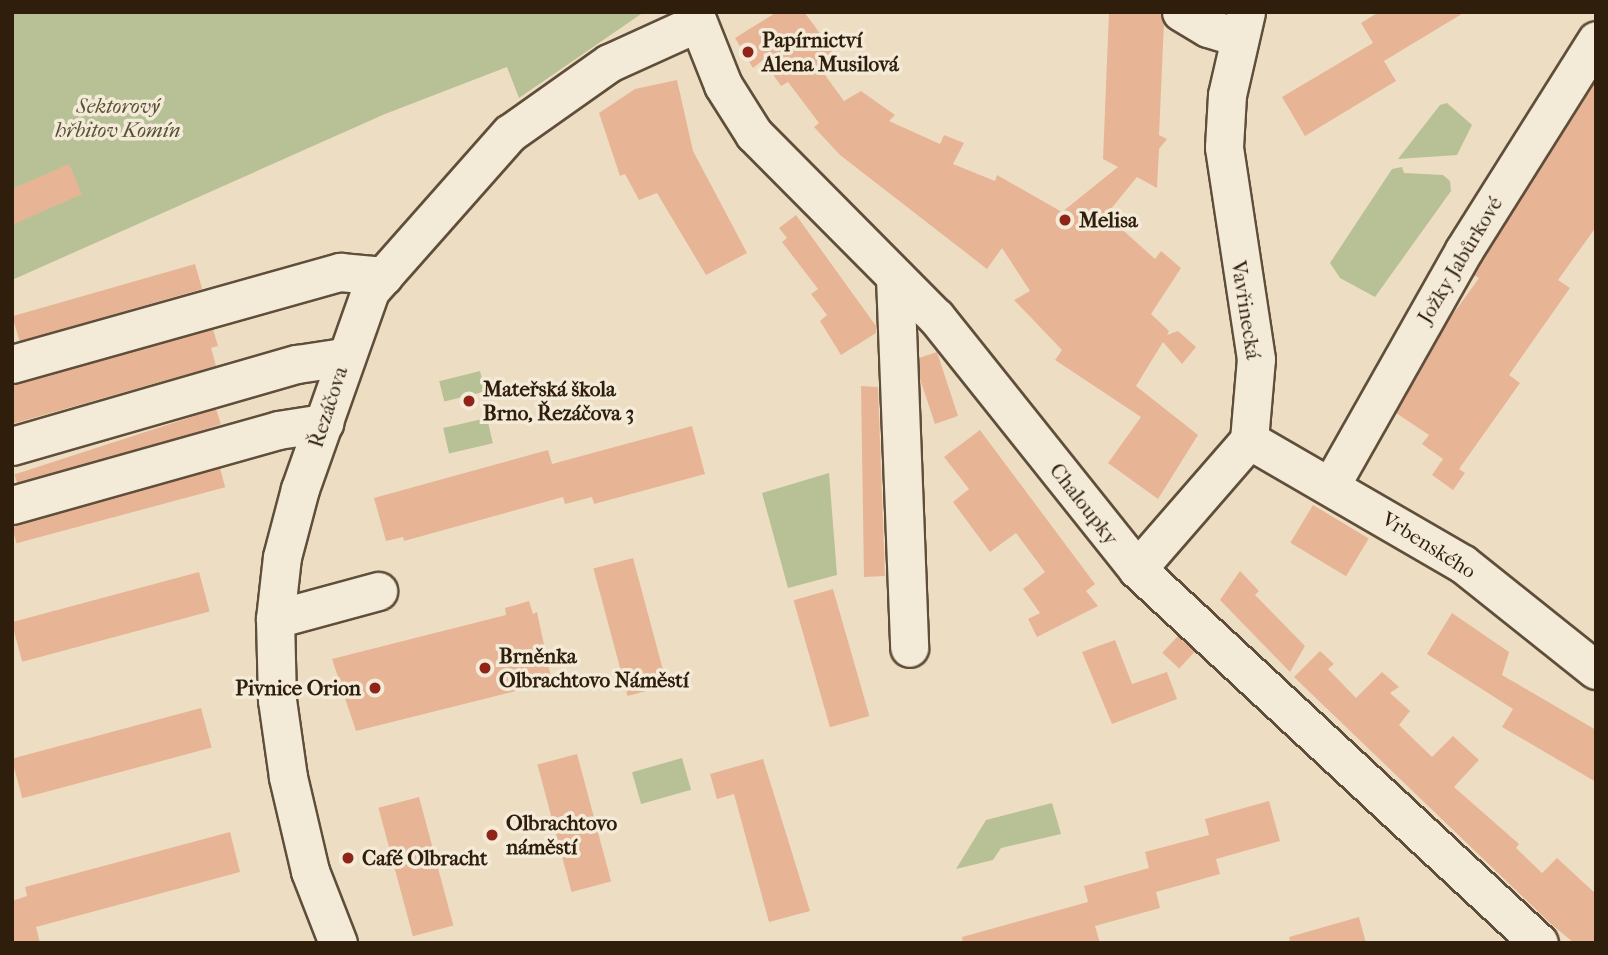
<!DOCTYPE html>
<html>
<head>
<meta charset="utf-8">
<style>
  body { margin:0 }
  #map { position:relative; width:1608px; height:955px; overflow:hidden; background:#eddec3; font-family:"IM FELL French Canon",serif }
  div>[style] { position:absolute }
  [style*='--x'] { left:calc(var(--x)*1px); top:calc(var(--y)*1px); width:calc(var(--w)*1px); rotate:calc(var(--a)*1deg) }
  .green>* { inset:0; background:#b7c195; transform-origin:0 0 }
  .building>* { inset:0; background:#e8b496; transform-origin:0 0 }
  .roads { filter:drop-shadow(2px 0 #5f4e3a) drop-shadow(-2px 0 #5f4e3a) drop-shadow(0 2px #5f4e3a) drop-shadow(0 -2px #5f4e3a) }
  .minor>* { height:37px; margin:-18.5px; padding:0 18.5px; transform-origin:18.5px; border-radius:18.5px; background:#f3ead8 }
  .dots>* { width:19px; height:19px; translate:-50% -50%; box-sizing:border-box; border:4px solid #f3ead8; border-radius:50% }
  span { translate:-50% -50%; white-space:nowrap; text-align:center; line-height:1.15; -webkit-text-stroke:7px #f3ead8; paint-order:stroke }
  .poi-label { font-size:21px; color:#301e0c; font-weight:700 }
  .left { translate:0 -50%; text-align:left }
  .right { translate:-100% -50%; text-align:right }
  .park-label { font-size:21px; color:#584f35; font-style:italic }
  .street-label { font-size:21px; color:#301e0c }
  .frame { position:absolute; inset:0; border:14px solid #301e0c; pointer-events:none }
</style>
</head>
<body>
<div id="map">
  <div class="green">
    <div style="clip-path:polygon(12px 12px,644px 12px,519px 98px,507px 67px,385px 114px,12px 280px)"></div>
    <div style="clip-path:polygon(1447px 103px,1472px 125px,1457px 155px,1398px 159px,1440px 105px)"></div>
    <div style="clip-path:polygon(1402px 167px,1404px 173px,1443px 175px,1450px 181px,1451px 191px,1375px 297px,1340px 278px,1330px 263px,1392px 169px)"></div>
    <div style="left:480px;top:371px;width:21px;height:42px;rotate:76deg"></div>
    <div style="left:487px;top:418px;width:26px;height:45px;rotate:77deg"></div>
    <div style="clip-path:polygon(829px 473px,837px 575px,788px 588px,762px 493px)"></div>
    <div style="left:682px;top:758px;width:33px;height:52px;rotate:74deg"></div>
    <div style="clip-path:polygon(1052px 803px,1061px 834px,1001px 848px,993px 860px,956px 869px,986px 820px)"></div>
  </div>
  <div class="building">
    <div style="clip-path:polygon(777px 12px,804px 12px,814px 25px,836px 58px,822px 71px,844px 101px,861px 91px,895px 115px,889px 121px,940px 144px,944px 135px,964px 143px,953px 164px,995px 181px,997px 175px,1062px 212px,1118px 167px,1103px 159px,1109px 12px,1160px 12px,1164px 23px,1159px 135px,1167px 139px,1159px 149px,1157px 188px,1137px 177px,1106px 215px,1155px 259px,1161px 251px,1181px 268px,1151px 314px,1169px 331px,1167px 335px,1178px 331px,1196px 347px,1182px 364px,1163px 342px,1136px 386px,1198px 435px,1158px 499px,1108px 463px,1141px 417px,1055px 360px,1062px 350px,1014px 300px,1030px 291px,1002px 248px,987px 269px,840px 155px,814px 127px,819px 123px,788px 82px,781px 86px,763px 60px,753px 68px,735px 38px)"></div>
    <div style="clip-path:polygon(1379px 12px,1465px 12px,1384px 61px,1396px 81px,1305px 136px,1282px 97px,1373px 43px,1361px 23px)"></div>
    <div style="clip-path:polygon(677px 80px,693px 151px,747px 253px,706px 275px,657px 193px,639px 200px,625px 174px,620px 176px,599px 113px,635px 89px)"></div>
    <div style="clip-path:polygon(1596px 80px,1596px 227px,1558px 280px,1570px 288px,1509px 375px,1520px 383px,1459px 469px,1465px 473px,1453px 490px,1432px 475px,1443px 459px,1422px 444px,1429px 435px,1396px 413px,1448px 321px,1479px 278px,1474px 275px,1482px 261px)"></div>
    <div style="clip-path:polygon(69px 164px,82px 194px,12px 225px,12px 189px)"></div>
    <div style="clip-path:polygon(796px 215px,876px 326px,876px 333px,841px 355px,820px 321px,827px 315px,811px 294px,818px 289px,782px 242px,787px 238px,779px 228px)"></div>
    <div style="left:195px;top:264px;width:26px;height:190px;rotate:74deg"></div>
    <div style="clip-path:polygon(213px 329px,218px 346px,211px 348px,216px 366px,12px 424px,12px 384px)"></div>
    <div style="clip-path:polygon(937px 352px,958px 416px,935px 424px,920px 379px,919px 358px)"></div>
    <div style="clip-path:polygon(861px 386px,878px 387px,885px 576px,864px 577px)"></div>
    <div style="left:216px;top:409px;width:16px;height:212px;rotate:72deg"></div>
    <div style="clip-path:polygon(692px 426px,705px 474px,594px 504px,592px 497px,565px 504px,563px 497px,404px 541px,403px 537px,386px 541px,374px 498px,548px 450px,552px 464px)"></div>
    <div style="clip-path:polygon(980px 430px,1095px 584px,1086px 591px,1098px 606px,1037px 637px,1028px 619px,1040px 613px,1023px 589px,1045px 572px,1016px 533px,990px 552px,953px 502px,969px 489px,944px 457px)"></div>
    <div style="left:220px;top:468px;width:20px;height:216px;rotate:75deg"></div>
    <div style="left:1313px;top:505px;width:65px;height:44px;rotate:31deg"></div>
    <div style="left:633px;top:558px;width:132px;height:41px;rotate:75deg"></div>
    <div style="clip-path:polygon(1240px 571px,1259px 591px,1255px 595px,1305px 646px,1290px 672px,1220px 600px)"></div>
    <div style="left:199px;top:572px;width:41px;height:194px;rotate:75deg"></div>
    <div style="left:833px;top:589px;width:132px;height:41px;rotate:74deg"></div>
    <div style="clip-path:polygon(529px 601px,533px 614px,537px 612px,552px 682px,356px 731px,332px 659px,506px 615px,505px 608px)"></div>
    <div style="clip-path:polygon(1452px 613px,1509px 652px,1502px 675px,1596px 730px,1596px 782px,1502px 727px,1513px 709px,1427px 654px)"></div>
    <div style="left:1178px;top:636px;width:23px;height:23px;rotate:43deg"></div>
    <div style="clip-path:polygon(1115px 640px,1132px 684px,1167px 672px,1177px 699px,1112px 724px,1082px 652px)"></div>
    <div style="clip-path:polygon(1320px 651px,1334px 664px,1328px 669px,1356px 698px,1382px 672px,1399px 687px,1390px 693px,1410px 711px,1399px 725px,1432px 757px,1453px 736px,1479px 760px,1454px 787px,1519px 844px,1516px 848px,1542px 873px,1557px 858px,1596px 894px,1596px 943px,1574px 943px,1551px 924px,1294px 677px)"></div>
    <div style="left:201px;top:708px;width:41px;height:196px;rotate:75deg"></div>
    <div style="left:577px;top:754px;width:132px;height:41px;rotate:75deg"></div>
    <div style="clip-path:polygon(763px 759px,810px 911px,769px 922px,734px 794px,717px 799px,710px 774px)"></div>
    <div style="left:419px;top:797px;width:133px;height:42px;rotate:75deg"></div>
    <div style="clip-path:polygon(1269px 801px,1280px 841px,1216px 859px,1220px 874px,1156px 892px,1160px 908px,1095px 926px,1100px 943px,963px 943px,962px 937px,1088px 902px,1084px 886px,1149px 868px,1145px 852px,1209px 835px,1205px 819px)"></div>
    <div style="clip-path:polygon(230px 832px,240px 872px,36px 927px,40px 943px,12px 943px,12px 901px,27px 896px,25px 887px)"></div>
    <div style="clip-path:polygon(1359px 917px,1366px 943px,1290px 943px,1289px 937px)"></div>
  </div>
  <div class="roads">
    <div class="minor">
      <div style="--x:694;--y:12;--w:79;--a:68.3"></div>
      <div style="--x:723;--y:85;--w:58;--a:57.7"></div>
      <div style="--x:754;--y:134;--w:258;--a:45.2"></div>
      <div style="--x:936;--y:317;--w:322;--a:51.4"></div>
      <div style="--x:1137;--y:569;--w:549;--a:42.93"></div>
      <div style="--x:1181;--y:12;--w:31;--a:31"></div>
      <div style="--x:1208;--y:28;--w:31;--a:17"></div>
      <div style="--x:895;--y:277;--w:371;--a:87.8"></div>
      <div style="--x:12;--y:364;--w:341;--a:-15.7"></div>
      <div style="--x:340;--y:272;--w:44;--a:5.2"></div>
      <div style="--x:1249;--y:440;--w:247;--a:30.1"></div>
      <div style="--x:1463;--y:564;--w:170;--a:38.6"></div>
      <div style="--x:12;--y:446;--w:297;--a:-16.1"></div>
      <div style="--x:297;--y:364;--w:48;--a:-8.5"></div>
      <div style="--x:1331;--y:485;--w:270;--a:-60.5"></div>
      <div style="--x:1464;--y:250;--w:248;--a:-57.8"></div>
      <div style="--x:12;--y:505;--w:276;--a:-15.7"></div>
      <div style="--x:278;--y:430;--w:47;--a:-8.7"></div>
      <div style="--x:1137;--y:569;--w:171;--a:-49"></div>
      <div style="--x:1249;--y:440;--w:81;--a:-85.1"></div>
      <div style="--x:1256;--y:359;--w:214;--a:-98.6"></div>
      <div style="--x:1224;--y:147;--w:52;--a:-86.7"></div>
      <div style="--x:1227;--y:95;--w:85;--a:-77.1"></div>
      <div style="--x:275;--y:619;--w:107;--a:-15.2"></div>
      <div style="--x:338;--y:943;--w:77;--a:-111.3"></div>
      <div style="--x:310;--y:871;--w:97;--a:-103.2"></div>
      <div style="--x:288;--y:777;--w:78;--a:-98.1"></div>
      <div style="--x:277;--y:700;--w:81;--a:-91.4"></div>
      <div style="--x:275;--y:619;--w:62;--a:-83.6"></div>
      <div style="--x:282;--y:557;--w:70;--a:-75.2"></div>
      <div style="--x:300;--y:489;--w:210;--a:-70.5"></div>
      <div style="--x:370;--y:291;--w:211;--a:-48.5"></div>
      <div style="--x:510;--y:133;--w:121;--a:-35.3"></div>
      <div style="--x:609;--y:63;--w:97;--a:-24.4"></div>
    </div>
  </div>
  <div class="dots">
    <div style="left:748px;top:52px;background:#8f2418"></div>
    <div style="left:1065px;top:220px;background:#8f2418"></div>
    <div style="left:469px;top:401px;background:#8f2418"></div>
    <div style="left:485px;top:668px;background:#8f2418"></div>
    <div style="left:375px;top:688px;background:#8f2418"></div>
    <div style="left:492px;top:835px;background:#8f2418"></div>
    <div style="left:348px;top:858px;background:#8f2418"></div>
  </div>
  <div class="poi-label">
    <span class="left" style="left:762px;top:52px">Papírnictví<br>Alena Musilová</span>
    <span class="left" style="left:1079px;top:220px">Melisa</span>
    <span class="left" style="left:483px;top:401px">Mateřská škola<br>Brno, Řezáčova 3</span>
    <span class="left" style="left:499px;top:668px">Brněnka<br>Olbrachtovo Náměstí</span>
    <span class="right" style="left:361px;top:688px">Pivnice Orion</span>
    <span class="left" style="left:506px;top:835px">Olbrachtovo<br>náměstí</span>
    <span class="left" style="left:362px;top:858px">Café Olbracht</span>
  </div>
  <div class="park-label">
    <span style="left:118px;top:118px">Sektorový<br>hřbitov Komín</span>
  </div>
  <div class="street-label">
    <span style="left:1460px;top:260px;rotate:-59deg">Jožky Jabůrkové</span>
    <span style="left:1246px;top:310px;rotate:81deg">Vavřinecká</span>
    <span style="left:328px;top:407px;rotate:-72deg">Řezáčova</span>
    <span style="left:1084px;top:504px;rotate:52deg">Chaloupky</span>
    <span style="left:1429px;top:545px;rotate:32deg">Vrbenského</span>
  </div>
  <div class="frame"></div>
</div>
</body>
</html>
